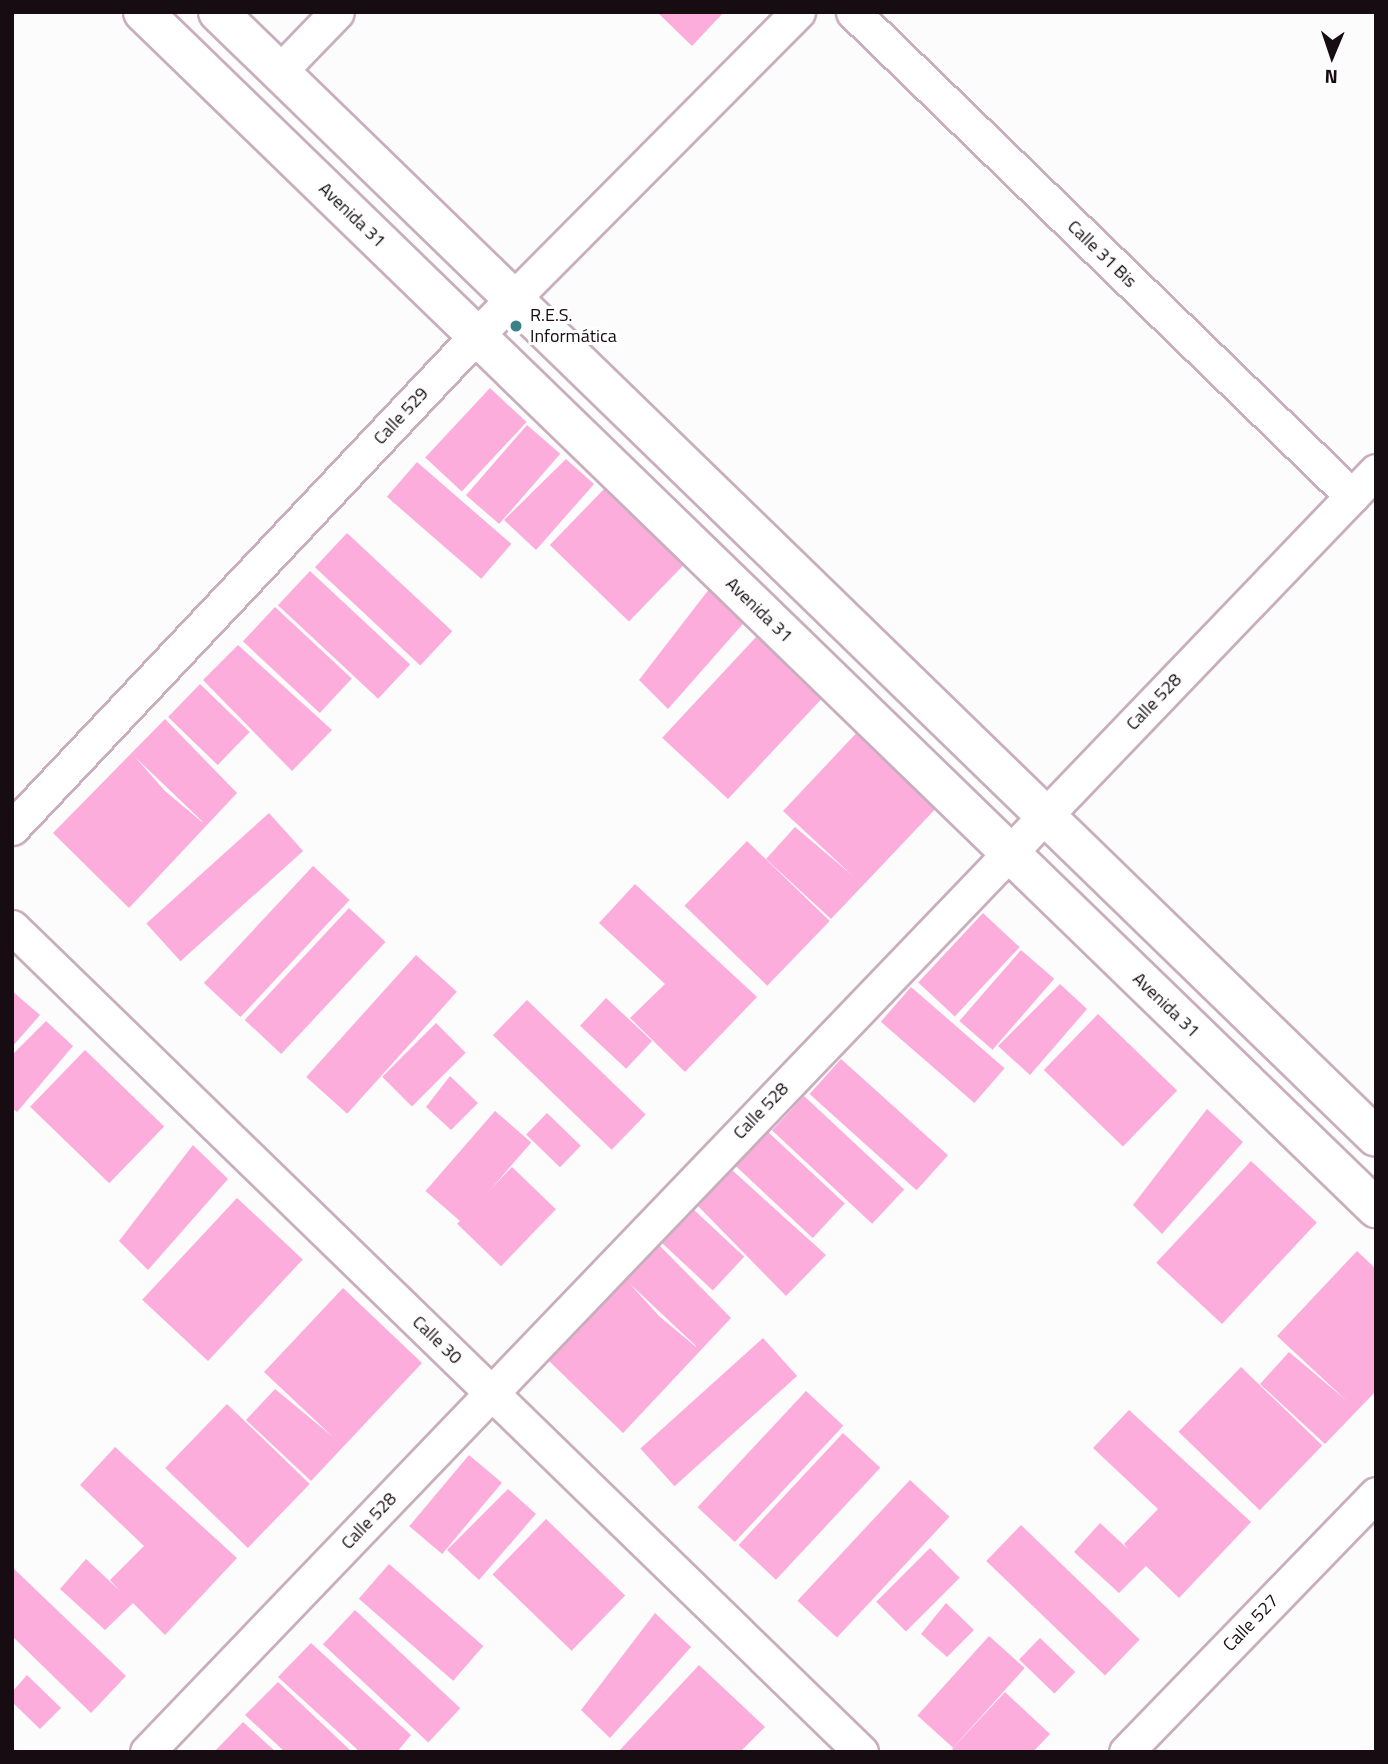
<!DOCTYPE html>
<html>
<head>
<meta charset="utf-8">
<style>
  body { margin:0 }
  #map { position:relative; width:1388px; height:1764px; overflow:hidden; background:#fbfcfb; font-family:"Titillium Web",sans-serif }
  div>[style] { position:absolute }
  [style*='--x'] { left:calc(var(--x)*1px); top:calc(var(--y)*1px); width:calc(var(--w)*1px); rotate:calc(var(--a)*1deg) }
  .building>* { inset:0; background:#fcaddb; transform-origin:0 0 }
  .roads { filter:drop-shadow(2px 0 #c9aebd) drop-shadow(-2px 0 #c9aebd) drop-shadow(0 2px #c9aebd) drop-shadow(0 -2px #c9aebd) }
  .minor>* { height:33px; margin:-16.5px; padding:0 16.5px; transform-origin:16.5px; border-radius:16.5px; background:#fff }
  .major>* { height:38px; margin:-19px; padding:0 19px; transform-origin:19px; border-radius:19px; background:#fff }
  .dots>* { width:19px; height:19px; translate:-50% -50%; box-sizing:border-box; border:4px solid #fff; border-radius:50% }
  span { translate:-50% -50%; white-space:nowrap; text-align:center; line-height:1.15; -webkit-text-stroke:6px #fff; paint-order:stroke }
  .street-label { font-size:18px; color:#160c12 }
  .poi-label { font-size:18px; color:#160c12 }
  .left { translate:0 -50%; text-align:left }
  .frame { position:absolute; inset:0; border:14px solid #160c12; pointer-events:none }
  .north { position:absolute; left:1297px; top:21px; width:70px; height:70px; -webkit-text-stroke:5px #fff; paint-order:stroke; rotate:182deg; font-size:19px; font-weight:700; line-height:28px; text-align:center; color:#160c12 }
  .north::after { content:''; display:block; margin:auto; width:24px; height:32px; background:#160c12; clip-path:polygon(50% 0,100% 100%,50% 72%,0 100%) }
</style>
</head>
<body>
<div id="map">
  <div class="building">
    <div style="clip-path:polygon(657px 12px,724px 12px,692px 46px)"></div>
    <div style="left:490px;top:388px;width:50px;height:95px;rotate:43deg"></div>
    <div style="left:527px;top:425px;width:44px;height:93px;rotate:41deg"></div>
    <div style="clip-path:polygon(566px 459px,594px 484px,536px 550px,504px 520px)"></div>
    <div style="left:417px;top:462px;width:125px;height:46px;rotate:41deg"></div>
    <div style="left:604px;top:489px;width:110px;height:78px;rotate:44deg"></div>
    <div style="left:347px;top:533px;width:144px;height:47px;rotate:43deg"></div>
    <div style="left:310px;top:571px;width:137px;height:47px;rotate:43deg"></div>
    <div style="clip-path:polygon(713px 584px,749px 617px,668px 709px,639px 680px)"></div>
    <div style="left:275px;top:607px;width:105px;height:47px;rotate:43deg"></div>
    <div style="left:757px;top:636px;width:90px;height:139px;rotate:43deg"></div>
    <div style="clip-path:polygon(238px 645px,332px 730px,292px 771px,203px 680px)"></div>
    <div style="left:200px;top:684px;width:69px;height:46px;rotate:44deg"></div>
    <div style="clip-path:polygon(evenodd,165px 719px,237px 793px,129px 908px,53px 833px,165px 719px,135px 757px,203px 822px,202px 822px,165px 791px,135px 757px)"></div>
    <div style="clip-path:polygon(863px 726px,942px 802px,831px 919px,766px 859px,795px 827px,853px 876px,783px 811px)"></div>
    <div style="left:269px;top:813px;width:51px;height:165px;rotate:48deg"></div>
    <div style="left:747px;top:841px;width:115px;height:90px;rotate:44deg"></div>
    <div style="left:313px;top:866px;width:50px;height:160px;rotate:43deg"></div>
    <div style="clip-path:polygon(635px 884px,757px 997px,685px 1072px,630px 1018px,665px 984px,599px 923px)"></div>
    <div style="left:349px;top:908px;width:50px;height:153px;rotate:43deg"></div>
    <div style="left:983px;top:913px;width:50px;height:95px;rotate:43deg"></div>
    <div style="left:1021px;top:950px;width:44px;height:94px;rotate:41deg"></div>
    <div style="left:416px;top:955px;width:55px;height:164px;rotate:42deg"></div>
    <div style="clip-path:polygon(1060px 984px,1087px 1009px,1030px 1075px,998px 1046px)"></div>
    <div style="left:911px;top:987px;width:124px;height:46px;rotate:41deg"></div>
    <div style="clip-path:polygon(12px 991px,40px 1015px,12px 1047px)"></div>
    <div style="left:606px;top:998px;width:63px;height:38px;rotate:43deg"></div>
    <div style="left:527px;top:1000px;width:165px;height:49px;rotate:44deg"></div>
    <div style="left:1098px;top:1014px;width:110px;height:78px;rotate:44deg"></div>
    <div style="clip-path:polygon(46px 1021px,73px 1046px,17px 1112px,12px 1108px,12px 1055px)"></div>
    <div style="left:436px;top:1023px;width:42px;height:76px;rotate:45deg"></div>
    <div style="left:85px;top:1050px;width:110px;height:79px;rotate:44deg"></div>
    <div style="left:841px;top:1059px;width:144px;height:47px;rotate:42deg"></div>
    <div style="clip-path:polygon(450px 1076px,478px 1103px,451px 1130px,426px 1107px)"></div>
    <div style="left:804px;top:1096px;width:137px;height:47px;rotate:43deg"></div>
    <div style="clip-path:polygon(1207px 1109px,1243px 1142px,1162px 1234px,1133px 1205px)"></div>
    <div style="left:495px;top:1111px;width:48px;height:106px;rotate:41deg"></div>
    <div style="left:547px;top:1113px;width:47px;height:30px;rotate:44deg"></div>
    <div style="left:768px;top:1132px;width:105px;height:47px;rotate:43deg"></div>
    <div style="clip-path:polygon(193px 1145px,228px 1179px,148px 1270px,119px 1241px)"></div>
    <div style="left:1251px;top:1161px;width:90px;height:139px;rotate:43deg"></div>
    <div style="left:512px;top:1167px;width:61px;height:79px;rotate:44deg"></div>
    <div style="clip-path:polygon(732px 1170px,826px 1255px,786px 1296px,697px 1205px)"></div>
    <div style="left:237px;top:1198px;width:90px;height:139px;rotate:43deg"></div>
    <div style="left:693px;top:1209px;width:70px;height:46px;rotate:43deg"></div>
    <div style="clip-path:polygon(evenodd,658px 1244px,731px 1318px,623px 1433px,546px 1358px,658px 1244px,629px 1283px,696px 1346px,696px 1347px,659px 1316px,629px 1283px)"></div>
    <div style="clip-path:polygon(1357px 1251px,1376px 1269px,1376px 1391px,1325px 1444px,1260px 1384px,1289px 1352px,1347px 1401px,1277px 1336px)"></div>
    <div style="clip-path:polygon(343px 1288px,422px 1363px,311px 1481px,246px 1420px,275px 1389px,333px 1437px,264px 1372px)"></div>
    <div style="left:763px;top:1338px;width:51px;height:165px;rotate:48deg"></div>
    <div style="left:1241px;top:1367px;width:113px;height:90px;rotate:44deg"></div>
    <div style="left:806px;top:1391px;width:51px;height:159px;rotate:43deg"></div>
    <div style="left:227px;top:1404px;width:115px;height:89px;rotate:44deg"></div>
    <div style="clip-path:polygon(1129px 1410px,1251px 1522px,1179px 1598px,1146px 1566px,1119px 1593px,1074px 1552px,1100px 1523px,1129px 1550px,1124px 1544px,1158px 1509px,1093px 1448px)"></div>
    <div style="left:843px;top:1433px;width:51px;height:153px;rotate:43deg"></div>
    <div style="clip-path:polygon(115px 1447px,237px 1558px,165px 1635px,133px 1603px,105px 1630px,60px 1589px,86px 1559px,119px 1590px,110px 1580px,144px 1546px,80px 1485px)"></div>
    <div style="left:469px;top:1455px;width:43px;height:93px;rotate:40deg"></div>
    <div style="left:910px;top:1480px;width:54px;height:165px;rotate:43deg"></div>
    <div style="clip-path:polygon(508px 1489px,536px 1514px,479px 1580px,447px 1550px)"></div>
    <div style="left:546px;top:1519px;width:110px;height:77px;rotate:44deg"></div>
    <div style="left:1021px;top:1525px;width:165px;height:50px;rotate:44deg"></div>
    <div style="left:930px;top:1548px;width:42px;height:76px;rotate:45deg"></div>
    <div style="left:389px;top:1564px;width:125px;height:46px;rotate:41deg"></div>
    <div style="clip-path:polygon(12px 1567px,126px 1676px,91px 1713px,12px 1636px)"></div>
    <div style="clip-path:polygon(946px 1603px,974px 1630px,947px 1657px,921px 1634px)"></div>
    <div style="left:355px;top:1610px;width:144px;height:47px;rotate:43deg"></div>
    <div style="clip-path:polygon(655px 1613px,691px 1647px,610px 1738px,581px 1710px)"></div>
    <div style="left:989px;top:1636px;width:48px;height:107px;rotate:42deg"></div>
    <div style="left:1040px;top:1638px;width:49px;height:30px;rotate:44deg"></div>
    <div style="clip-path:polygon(311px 1643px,411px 1735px,397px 1752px,360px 1752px,278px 1677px)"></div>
    <div style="clip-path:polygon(699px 1665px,765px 1727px,740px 1752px,618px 1752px)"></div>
    <div style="clip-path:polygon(27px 1675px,61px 1708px,40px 1729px,12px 1702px,12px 1692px)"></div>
    <div style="clip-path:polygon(278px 1682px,352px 1752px,285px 1752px,245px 1715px)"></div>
    <div style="clip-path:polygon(1005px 1692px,1050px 1734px,1033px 1752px,956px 1752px,952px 1749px)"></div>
    <div style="clip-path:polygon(243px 1722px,276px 1752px,214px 1752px)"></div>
  </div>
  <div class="roads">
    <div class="minor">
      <div style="--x:853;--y:12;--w:695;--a:44.13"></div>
      <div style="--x:279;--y:72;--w:83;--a:-46"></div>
      <div style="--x:12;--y:828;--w:676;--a:-46.68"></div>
      <div style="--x:476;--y:336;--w:457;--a:-45.2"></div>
      <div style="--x:12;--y:927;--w:1184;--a:44.18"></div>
      <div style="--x:147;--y:1752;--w:1775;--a:-46.19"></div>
      <div style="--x:1126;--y:1752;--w:359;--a:-45.9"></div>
    </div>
    <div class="major">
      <div style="--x:143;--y:12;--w:1718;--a:44.13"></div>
      <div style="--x:218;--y:12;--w:1614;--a:44.17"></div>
    </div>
  </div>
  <div class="dots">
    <div style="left:516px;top:326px;background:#3a8288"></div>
  </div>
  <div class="street-label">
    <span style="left:352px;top:215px;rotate:44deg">Avenida 31</span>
    <span style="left:1102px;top:254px;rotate:44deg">Calle 31 Bis</span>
    <span style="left:401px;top:416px;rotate:-47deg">Calle 529</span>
    <span style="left:759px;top:610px;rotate:44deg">Avenida 31</span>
    <span style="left:1154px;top:702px;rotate:-46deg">Calle 528</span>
    <span style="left:1166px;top:1005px;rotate:44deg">Avenida 31</span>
    <span style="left:761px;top:1111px;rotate:-46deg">Calle 528</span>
    <span style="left:437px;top:1340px;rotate:44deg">Calle 30</span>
    <span style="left:369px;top:1521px;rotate:-46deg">Calle 528</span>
    <span style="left:1251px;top:1623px;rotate:-46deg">Calle 527</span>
  </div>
  <div class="poi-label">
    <span class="left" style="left:530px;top:326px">R.E.S.<br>Informática</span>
  </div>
  <div class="frame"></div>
  <div class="north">N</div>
</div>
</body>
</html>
